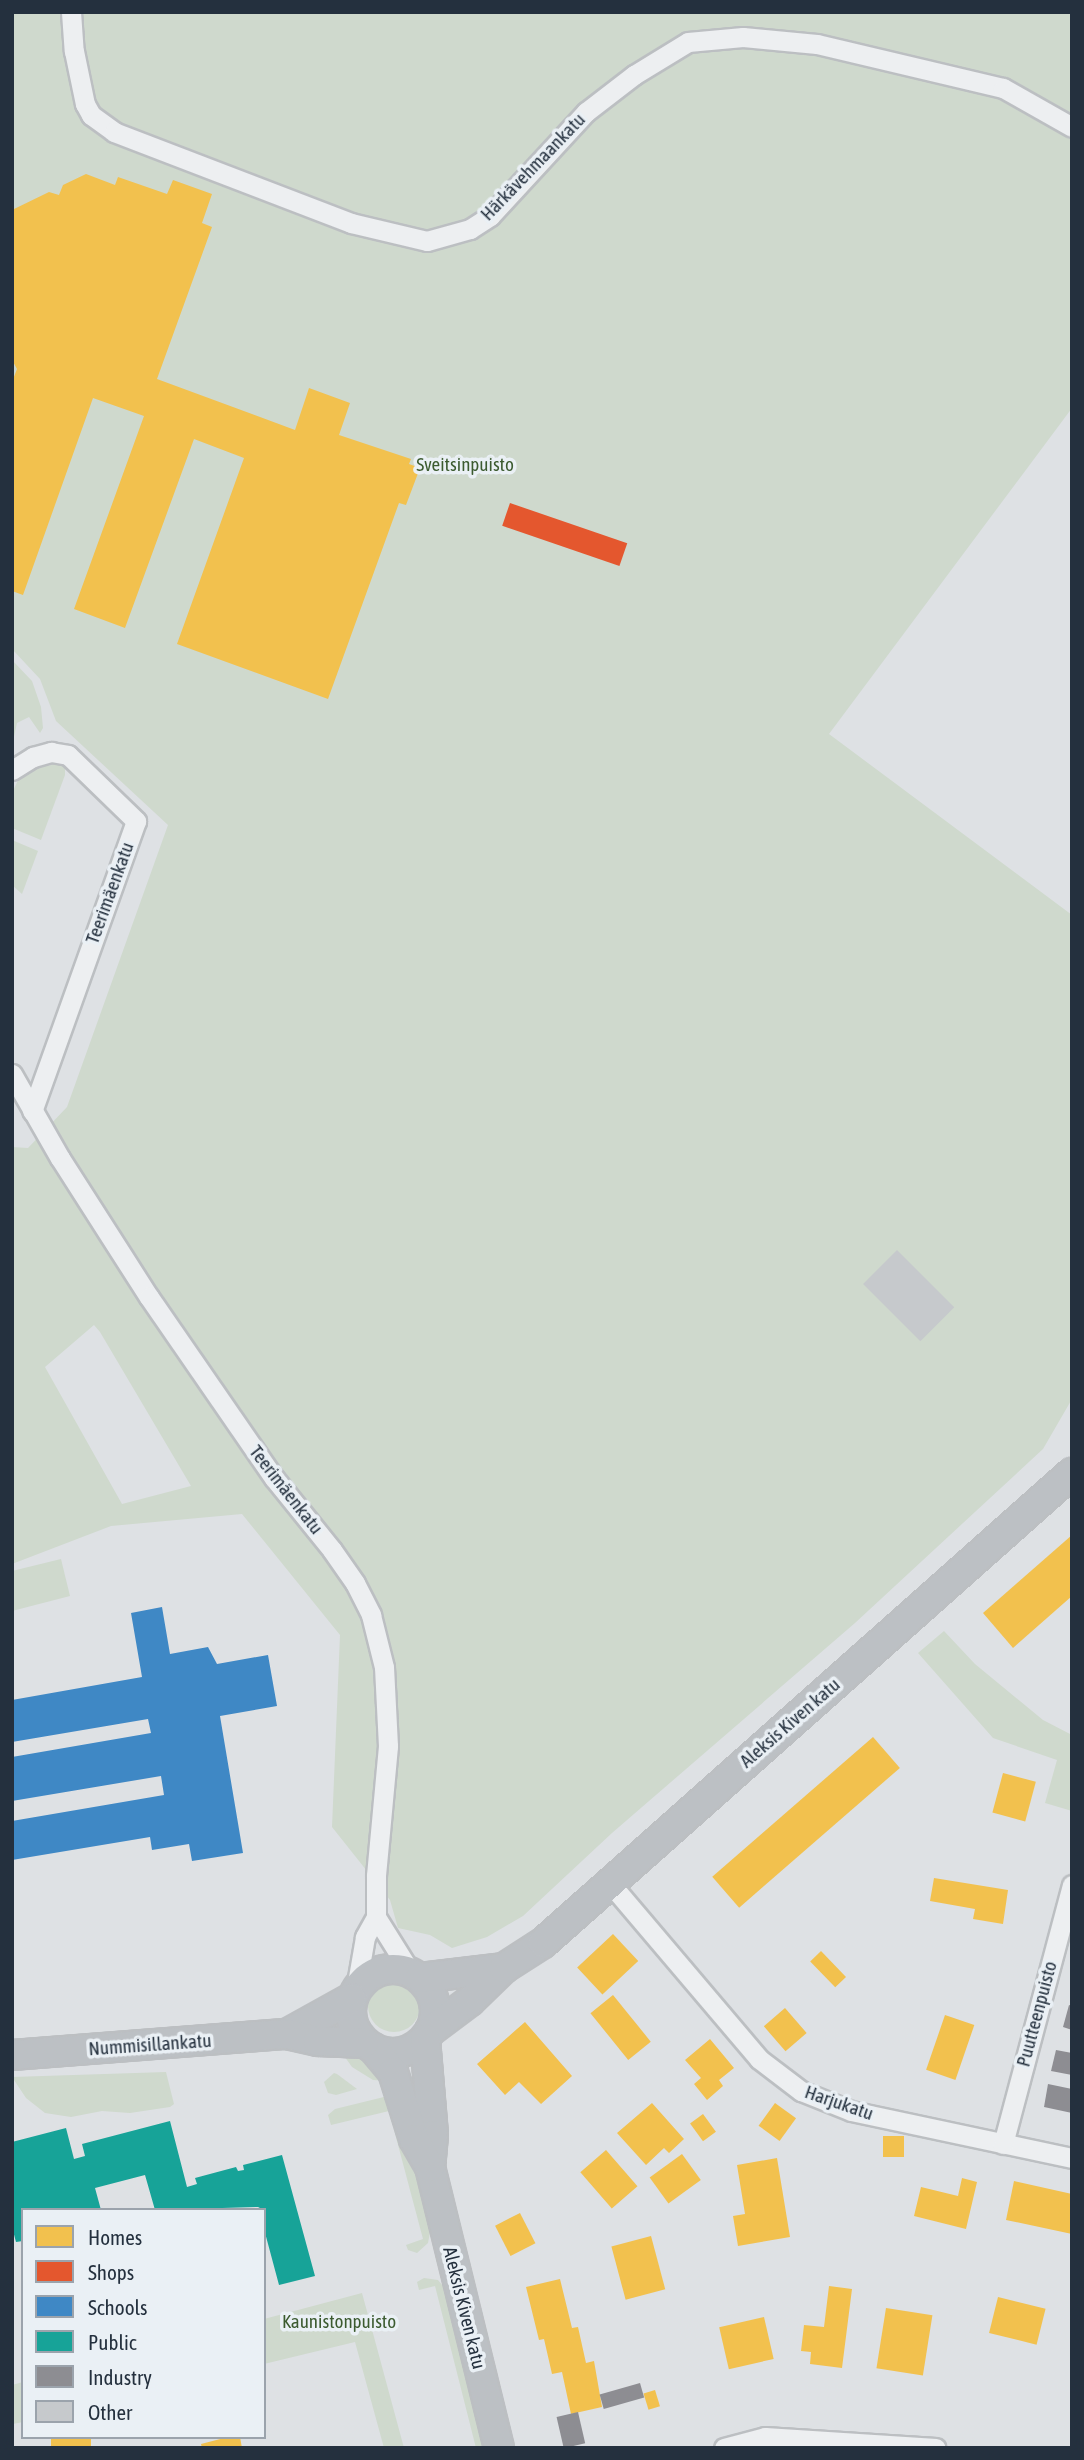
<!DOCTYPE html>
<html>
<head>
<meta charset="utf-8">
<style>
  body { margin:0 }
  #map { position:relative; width:1084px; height:2460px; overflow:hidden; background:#dee1e4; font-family:"Asap Condensed",sans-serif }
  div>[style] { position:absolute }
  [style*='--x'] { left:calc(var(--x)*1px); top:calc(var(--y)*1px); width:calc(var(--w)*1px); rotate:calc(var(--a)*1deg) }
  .green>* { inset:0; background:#cfd9cd }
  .round { border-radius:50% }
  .homes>* { inset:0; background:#f2c14e; transform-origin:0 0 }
  .shops>* { inset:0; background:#e4572e; transform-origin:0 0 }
  .schools>* { inset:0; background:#3f88c5 }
  .public>* { inset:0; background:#17a398 }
  .industry>* { inset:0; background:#8d8d92; transform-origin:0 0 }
  .building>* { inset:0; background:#c6c9cc; transform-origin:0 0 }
  .roads { filter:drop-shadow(2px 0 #bcbfc2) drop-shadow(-2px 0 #bcbfc2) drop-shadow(0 2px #bcbfc2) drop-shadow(0 -2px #bcbfc2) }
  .street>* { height:19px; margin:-9.5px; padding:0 9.5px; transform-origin:9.5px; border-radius:9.5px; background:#edeff1 }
  .secondary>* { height:28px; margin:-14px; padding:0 14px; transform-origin:14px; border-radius:14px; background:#bcc0c4 }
  .secondary>.ring { margin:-14px; padding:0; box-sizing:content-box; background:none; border:28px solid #bcc0c4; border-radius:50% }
  span { translate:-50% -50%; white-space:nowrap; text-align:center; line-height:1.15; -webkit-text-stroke:7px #eaf0f5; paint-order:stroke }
  .street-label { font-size:19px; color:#24303e }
  .park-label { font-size:19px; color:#3c5b30 }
  .frame { position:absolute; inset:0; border:14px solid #24303e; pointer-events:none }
  .legend { position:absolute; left:21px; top:2208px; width:245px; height:231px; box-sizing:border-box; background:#eaf0f5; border:2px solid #9ba3ac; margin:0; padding:9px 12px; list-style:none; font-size:21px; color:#24303e }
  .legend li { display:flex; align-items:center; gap:14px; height:35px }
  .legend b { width:35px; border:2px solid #9ba3ac }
</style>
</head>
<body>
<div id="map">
  <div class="green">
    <div style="clip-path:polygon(evenodd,12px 12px,1072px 12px,1072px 408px,829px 734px,1072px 915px,1072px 1399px,1043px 1449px,855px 1623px,612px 1833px,523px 1916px,487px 1937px,452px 1948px,430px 1935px,398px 1928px,390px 1900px,332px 1827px,340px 1635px,242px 1514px,111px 1526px,12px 1564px,12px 1147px,28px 1148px,67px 1107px,168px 825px,56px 721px,40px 679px,12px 649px,12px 12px,94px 1325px,100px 1332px,191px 1486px,122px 1504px,45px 1367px,94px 1325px)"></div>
    <div style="clip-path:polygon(12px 660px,32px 681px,41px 707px,43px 728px,40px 733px,29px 717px,17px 723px,12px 746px)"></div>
    <div style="clip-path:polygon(58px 764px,65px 766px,65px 775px,41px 840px,12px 828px,12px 793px,20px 776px,27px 769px)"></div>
    <div style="clip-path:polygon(12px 840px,38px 851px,22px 894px,12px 885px)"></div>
    <div style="clip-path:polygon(61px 1559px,70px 1596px,12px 1611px,12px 1571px)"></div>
    <div style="clip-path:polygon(944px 1631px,975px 1664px,1043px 1720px,1072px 1735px,1072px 1811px,1045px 1803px,1057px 1760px,993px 1738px,918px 1653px)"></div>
    <div class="round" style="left:368px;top:1980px;width:52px;height:52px"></div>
    <div style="clip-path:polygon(358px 2051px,388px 2081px,373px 2080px,352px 2067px,342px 2053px)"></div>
    <div style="clip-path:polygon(166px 2072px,174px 2104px,170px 2107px,130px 2113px,102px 2111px,71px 2117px,45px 2113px,26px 2098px,12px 2077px)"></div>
    <div style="clip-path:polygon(334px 2073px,337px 2074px,357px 2089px,336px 2095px,328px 2093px,324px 2082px)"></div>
    <div style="clip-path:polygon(392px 2095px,431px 2227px,428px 2243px,417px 2253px,408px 2250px,406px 2245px,423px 2239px,389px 2111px,331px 2125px,328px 2115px,335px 2109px)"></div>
    <div style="clip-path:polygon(424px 2278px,438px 2280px,447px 2291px,487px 2448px,476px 2448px,435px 2286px,419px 2290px,417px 2282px)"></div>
    <div style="clip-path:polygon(362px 2293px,374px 2337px,404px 2448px,384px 2448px,355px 2342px,264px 2364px,264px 2319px)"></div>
    <div style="clip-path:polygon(23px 2382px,23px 2422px,13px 2424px,12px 2385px)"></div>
  </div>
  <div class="homes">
    <div style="clip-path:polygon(86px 174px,115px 185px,118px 177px,167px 194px,173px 180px,212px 194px,202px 223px,212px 227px,157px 379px,295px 430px,309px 388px,350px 403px,339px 435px,411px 459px,409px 464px,420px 468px,406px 505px,399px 503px,328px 699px,177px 644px,244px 458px,194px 439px,125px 628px,74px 609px,144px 416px,93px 398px,23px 595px,12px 591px,12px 382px,17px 369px,12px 360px,12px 210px,49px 192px,59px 195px,63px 185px)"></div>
    <div style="clip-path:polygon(1072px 1535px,1072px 1596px,1013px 1648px,983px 1613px)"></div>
    <div style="left:873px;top:1737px;width:41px;height:213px;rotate:49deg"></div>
    <div style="left:1003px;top:1773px;width:34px;height:41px;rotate:15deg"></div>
    <div style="clip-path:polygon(934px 1878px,1008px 1890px,1003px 1924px,973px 1919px,975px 1909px,930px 1901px)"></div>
    <div style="left:613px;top:1934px;width:37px;height:49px;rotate:47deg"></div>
    <div style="left:821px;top:1951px;width:36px;height:15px;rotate:46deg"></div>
    <div style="left:613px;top:1995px;width:60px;height:29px;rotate:51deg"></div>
    <div style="left:785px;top:2008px;width:33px;height:28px;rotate:49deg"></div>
    <div style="left:945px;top:2015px;width:31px;height:58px;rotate:19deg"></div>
    <div style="clip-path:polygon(525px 2022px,572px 2076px,541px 2104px,519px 2082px,505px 2095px,477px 2064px)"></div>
    <div style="clip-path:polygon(710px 2039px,734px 2068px,719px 2080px,723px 2086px,707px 2100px,694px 2084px,701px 2078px,685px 2060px)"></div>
    <div style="clip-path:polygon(652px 2103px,684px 2139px,669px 2153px,664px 2148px,646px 2165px,617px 2133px)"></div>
    <div style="left:775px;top:2103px;width:26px;height:28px;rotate:36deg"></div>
    <div style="left:703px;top:2114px;width:22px;height:16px;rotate:54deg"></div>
    <div style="left:883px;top:2136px;width:21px;height:21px"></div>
    <div style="left:606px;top:2150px;width:48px;height:34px;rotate:49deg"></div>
    <div style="left:682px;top:2154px;width:32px;height:40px;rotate:54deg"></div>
    <div style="clip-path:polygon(777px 2158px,790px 2237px,738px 2246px,733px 2216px,745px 2214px,737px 2165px)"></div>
    <div style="clip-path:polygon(962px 2178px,977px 2182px,966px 2229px,914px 2216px,921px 2187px,958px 2196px)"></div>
    <div style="clip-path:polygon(1014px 2181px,1072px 2194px,1072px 2234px,1006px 2220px)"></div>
    <div style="left:520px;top:2213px;width:34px;height:28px;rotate:63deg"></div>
    <div style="left:651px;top:2236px;width:55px;height:41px;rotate:75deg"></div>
    <div style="clip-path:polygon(560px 2279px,572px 2328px,578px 2327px,586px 2363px,594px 2361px,602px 2407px,571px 2414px,562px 2372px,552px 2374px,544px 2339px,539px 2340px,526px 2287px)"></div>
    <div style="clip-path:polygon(829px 2286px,852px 2289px,842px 2368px,810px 2364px,811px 2352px,801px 2351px,804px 2325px,824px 2327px)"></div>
    <div style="left:998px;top:2297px;width:49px;height:37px;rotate:14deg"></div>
    <div style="left:886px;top:2308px;width:47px;height:61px;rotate:9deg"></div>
    <div style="left:764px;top:2317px;width:43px;height:46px;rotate:77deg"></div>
    <div style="left:655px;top:2390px;width:17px;height:12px;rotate:73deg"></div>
    <div style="left:51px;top:2437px;width:40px;height:11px"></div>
    <div style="clip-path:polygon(228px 2437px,240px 2437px,242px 2448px,202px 2448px,201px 2444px)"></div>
  </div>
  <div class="shops">
    <div style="left:510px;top:503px;width:124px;height:24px;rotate:19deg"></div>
  </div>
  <div class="schools">
    <div style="clip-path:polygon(162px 1607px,170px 1654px,208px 1647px,217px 1664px,268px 1655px,277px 1706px,220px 1716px,243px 1853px,192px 1861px,189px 1844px,152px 1850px,150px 1837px,12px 1860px,12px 1821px,164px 1795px,161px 1776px,12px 1801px,12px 1757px,151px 1733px,148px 1719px,12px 1742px,12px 1700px,142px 1677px,131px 1613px)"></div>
  </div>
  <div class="public">
    <div style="clip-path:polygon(170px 2121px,187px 2187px,197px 2184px,195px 2178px,236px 2167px,238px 2171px,244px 2170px,243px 2165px,282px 2155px,315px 2276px,279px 2285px,264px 2229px,264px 2210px,258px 2207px,155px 2210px,145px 2175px,95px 2188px,101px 2210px,23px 2210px,23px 2241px,16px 2242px,12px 2227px,12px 2142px,66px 2128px,74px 2159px,85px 2156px,82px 2144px)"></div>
  </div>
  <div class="industry">
    <div style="clip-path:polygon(1069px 2005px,1072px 2006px,1072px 2030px,1063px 2027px)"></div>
    <div style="clip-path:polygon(1056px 2050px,1072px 2053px,1072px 2075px,1051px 2071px)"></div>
    <div style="clip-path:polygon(1048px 2084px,1072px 2089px,1072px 2113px,1044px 2107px)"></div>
    <div style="left:640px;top:2383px;width:15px;height:42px;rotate:74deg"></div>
    <div style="left:578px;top:2412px;width:32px;height:22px;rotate:77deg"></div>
  </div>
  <div class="building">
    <div style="left:897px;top:1250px;width:81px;height:48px;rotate:45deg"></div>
  </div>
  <div class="roads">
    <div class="street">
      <div style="--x:71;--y:12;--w:39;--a:86"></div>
      <div style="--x:74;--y:51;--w:54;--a:78.3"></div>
      <div style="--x:85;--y:104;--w:13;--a:61"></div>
      <div style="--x:91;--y:115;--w:29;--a:36"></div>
      <div style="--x:114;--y:132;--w:254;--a:21"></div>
      <div style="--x:351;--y:223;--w:78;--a:13.3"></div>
      <div style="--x:427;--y:241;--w:45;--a:-15.6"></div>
      <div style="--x:470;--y:229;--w:24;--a:-33"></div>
      <div style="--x:490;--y:216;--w:142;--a:-47.3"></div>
      <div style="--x:586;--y:112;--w:61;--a:-37.6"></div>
      <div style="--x:634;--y:75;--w:63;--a:-31.4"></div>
      <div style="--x:688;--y:42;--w:55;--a:-5.2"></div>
      <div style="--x:743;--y:37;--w:74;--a:5.4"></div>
      <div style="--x:817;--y:44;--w:191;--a:13.3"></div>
      <div style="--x:1003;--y:88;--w:79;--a:29.5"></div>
      <div style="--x:12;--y:770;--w:25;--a:-32"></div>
      <div style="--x:33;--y:757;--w:19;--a:-16"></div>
      <div style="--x:51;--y:752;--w:17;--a:10"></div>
      <div style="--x:68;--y:755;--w:95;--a:44.1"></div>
      <div style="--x:136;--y:821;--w:308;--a:109.7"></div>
      <div style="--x:12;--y:1074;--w:97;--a:60.3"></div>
      <div style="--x:60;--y:1158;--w:165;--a:57.4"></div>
      <div style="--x:149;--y:1297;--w:220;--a:55.4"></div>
      <div style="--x:274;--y:1478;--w:92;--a:51.1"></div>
      <div style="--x:332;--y:1550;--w:40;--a:55.1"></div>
      <div style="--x:355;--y:1583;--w:36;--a:63"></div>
      <div style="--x:371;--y:1615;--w:54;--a:76"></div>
      <div style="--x:384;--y:1667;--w:79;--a:87.1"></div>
      <div style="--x:388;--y:1746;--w:131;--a:95.3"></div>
      <div style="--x:376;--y:1876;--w:41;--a:90"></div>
      <div style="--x:376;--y:1917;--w:23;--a:119"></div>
      <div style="--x:365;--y:1937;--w:53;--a:99.8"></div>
      <div style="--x:609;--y:1882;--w:232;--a:49.7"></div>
      <div style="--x:759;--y:2059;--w:53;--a:37.3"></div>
      <div style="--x:801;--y:2091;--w:54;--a:21.8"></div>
      <div style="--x:851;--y:2111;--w:226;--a:12"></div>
      <div style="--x:376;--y:1917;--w:66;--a:58"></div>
      <div style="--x:1003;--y:2144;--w:268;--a:-75.1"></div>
      <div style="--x:724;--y:2448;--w:42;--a:-15"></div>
      <div style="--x:765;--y:2437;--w:171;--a:3.7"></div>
    </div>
    <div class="secondary">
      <div class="ring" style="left:351px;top:1969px;width:56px;height:56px"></div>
      <div style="--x:420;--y:1978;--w:85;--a:-6.8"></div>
      <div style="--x:430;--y:2031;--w:50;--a:-36.9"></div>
      <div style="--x:470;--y:2001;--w:47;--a:-44.1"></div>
      <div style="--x:504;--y:1968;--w:46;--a:-32.7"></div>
      <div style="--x:543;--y:1943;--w:708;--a:-41.62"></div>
      <div style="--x:287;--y:2034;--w:74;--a:-29"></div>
      <div style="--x:425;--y:2039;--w:96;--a:85.2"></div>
      <div style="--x:433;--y:2135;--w:32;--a:95"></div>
      <div style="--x:430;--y:2167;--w:289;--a:76.2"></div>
      <div style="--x:373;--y:2048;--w:31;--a:50"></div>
      <div style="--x:393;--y:2072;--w:70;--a:72.6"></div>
      <div style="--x:414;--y:2139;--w:32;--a:60"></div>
      <div style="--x:12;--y:2055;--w:276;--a:-4.4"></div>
      <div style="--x:287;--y:2034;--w:32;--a:13"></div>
      <div style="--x:318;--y:2041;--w:46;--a:2.5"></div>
    </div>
  </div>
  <div class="street-label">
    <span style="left:533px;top:167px;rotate:-46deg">Härkävehmaankatu</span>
    <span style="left:110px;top:893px;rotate:-70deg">Teerimäenkatu</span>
    <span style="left:286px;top:1490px;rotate:52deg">Teerimäenkatu</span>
    <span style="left:790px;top:1723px;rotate:-41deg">Aleksis Kiven katu</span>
    <span style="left:1037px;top:2014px;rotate:-75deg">Puutteenpuisto</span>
    <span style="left:150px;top:2045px;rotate:-4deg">Nummisillankatu</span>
    <span style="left:839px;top:2103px;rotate:19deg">Harjukatu</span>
    <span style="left:464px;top:2308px;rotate:76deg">Aleksis Kiven katu</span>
  </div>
  <div class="park-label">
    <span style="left:465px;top:465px">Sveitsinpuisto</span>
    <span style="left:339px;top:2322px">Kaunistonpuisto</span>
  </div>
  <div class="frame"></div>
  <ul class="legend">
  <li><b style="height:19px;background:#f2c14e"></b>Homes</li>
  <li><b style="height:19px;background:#e4572e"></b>Shops</li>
  <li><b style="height:19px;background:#3f88c5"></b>Schools</li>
  <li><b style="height:19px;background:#17a398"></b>Public</li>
  <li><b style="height:19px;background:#8d8d92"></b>Industry</li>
  <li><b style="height:19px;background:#c6c9cc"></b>Other</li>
  </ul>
</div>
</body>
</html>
